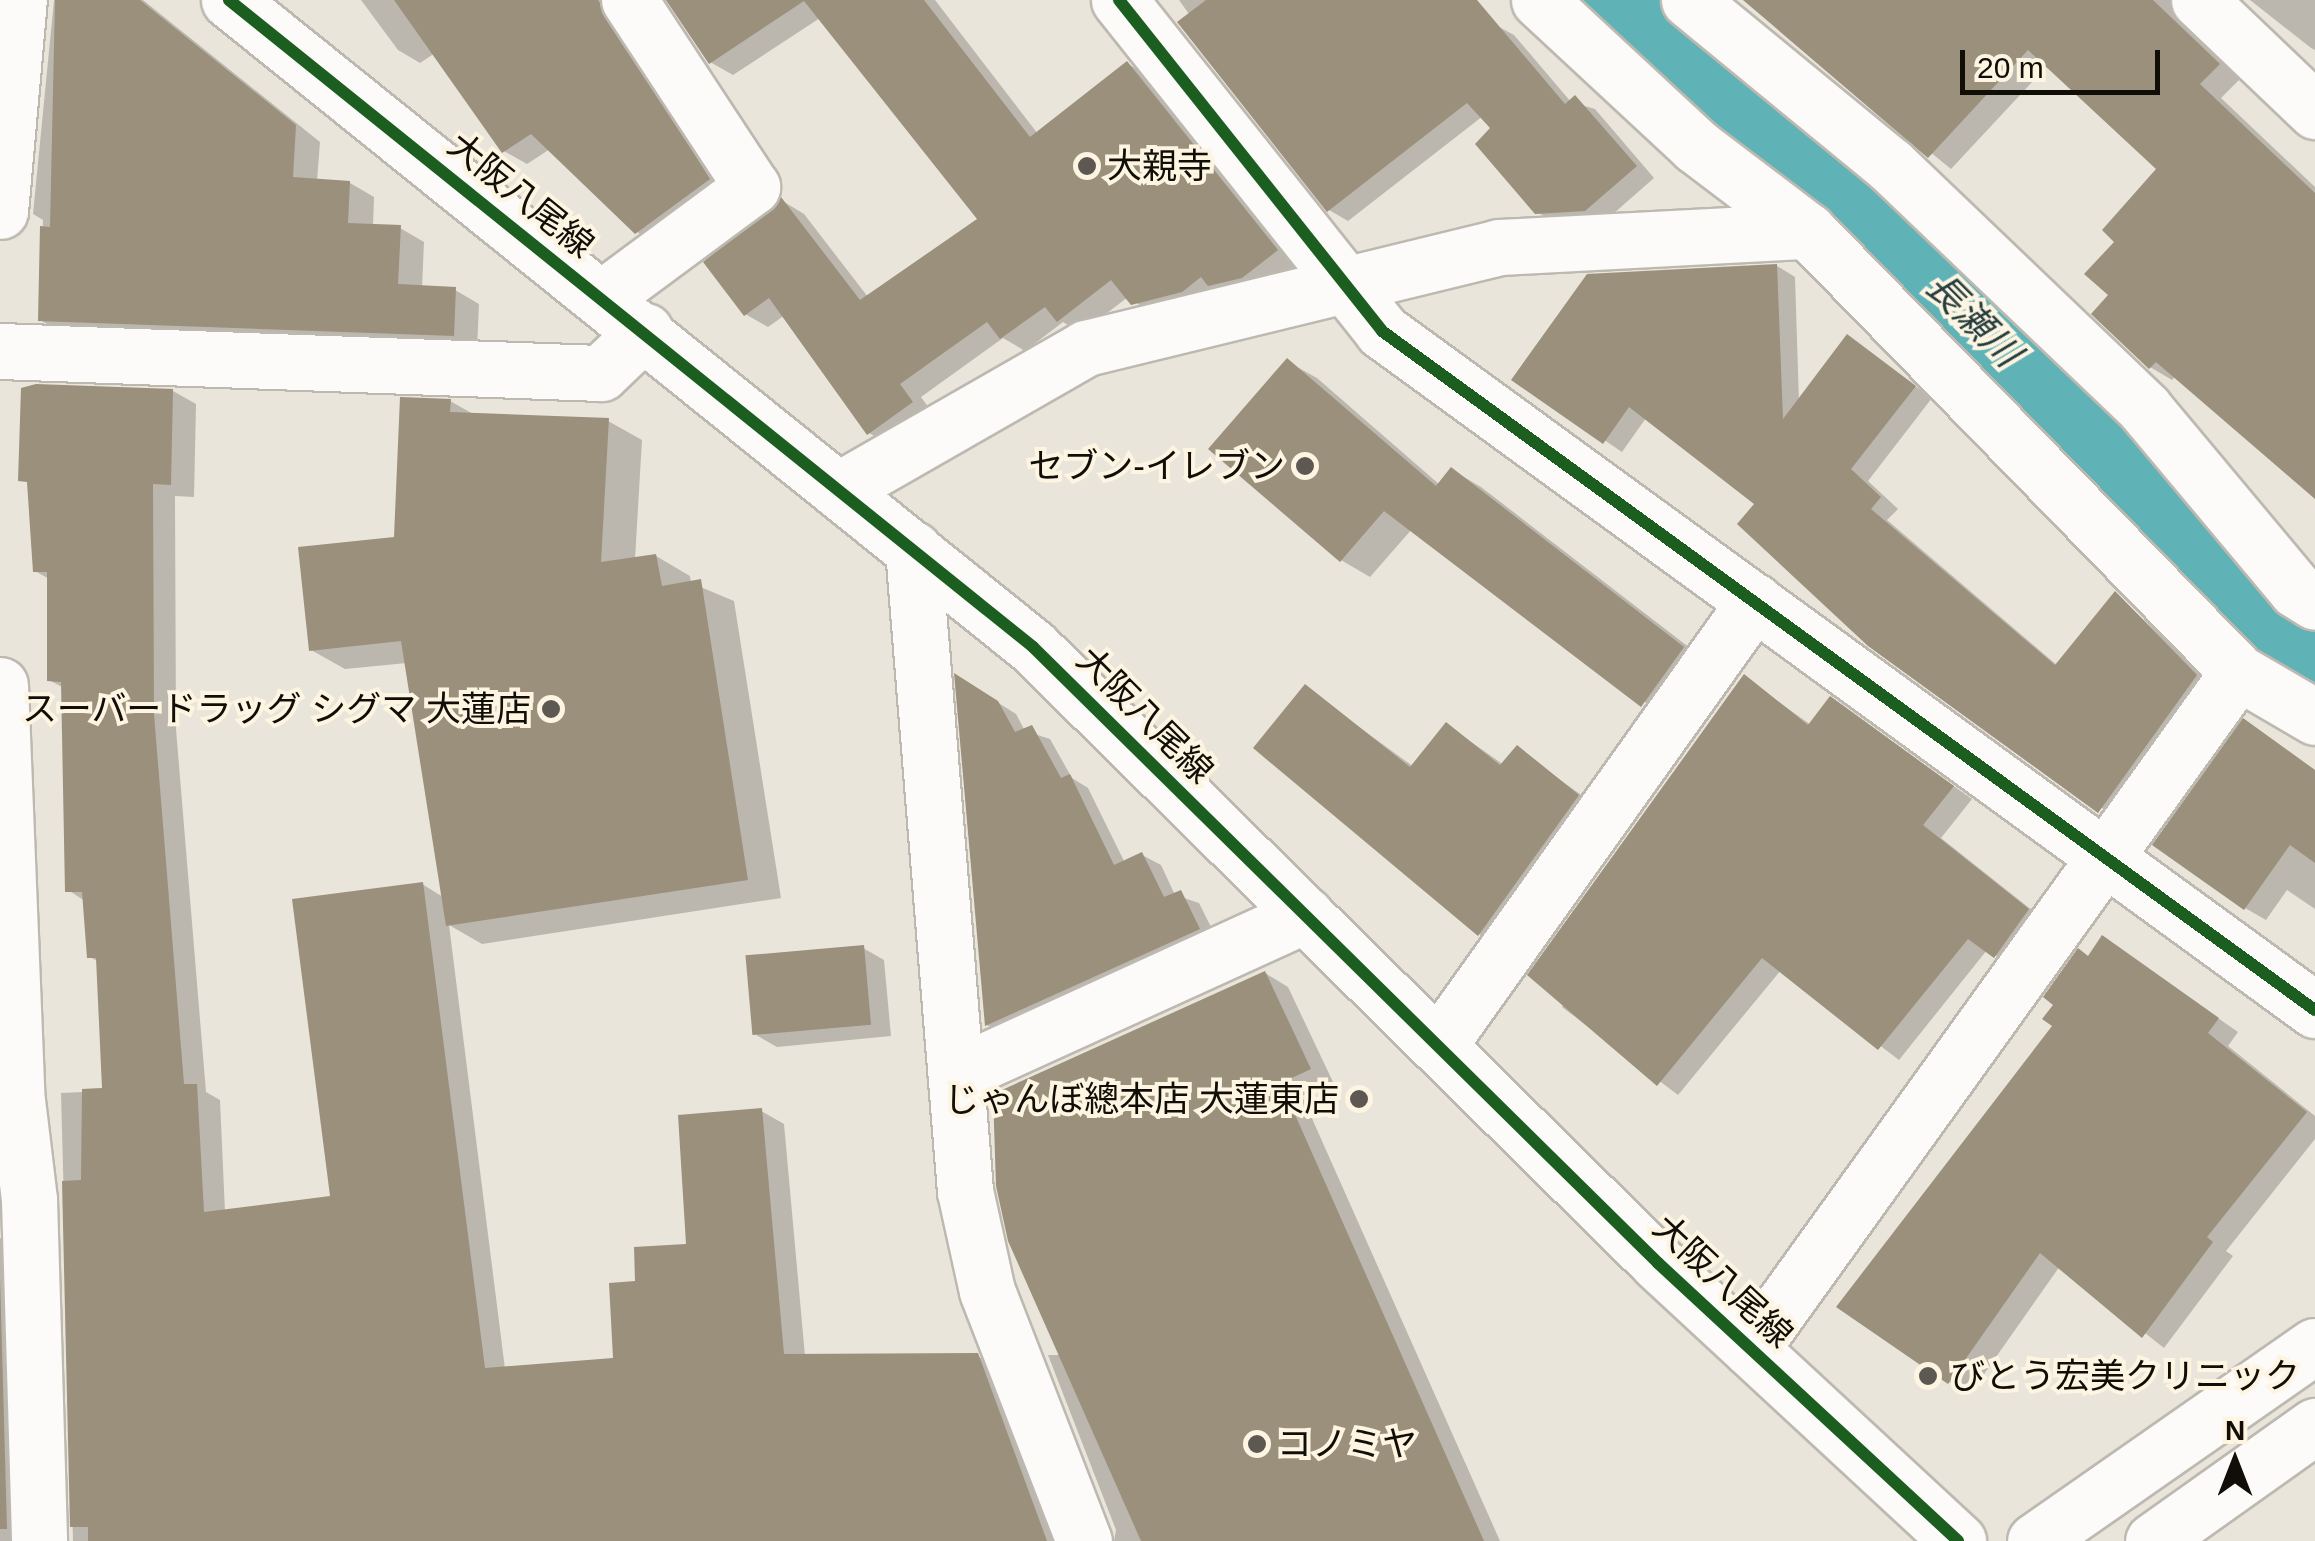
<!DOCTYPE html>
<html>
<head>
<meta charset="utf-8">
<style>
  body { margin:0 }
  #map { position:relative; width:2315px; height:1541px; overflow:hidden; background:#eae5da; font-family:Helvetica,"Noto Sans JP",sans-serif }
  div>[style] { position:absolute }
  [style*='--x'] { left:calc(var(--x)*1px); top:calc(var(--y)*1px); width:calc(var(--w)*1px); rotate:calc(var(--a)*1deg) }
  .shadow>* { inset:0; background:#0003 }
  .river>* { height:120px; margin:-60px; padding:0 60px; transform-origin:60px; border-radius:60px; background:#5fb3b6 }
  .building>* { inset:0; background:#9a907b; transform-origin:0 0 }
  .roads { filter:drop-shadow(2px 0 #bdb9b1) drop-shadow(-2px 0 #bdb9b1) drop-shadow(0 2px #bdb9b1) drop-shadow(0 -2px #bdb9b1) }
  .minor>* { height:55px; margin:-27.5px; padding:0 27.5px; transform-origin:27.5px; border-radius:27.5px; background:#fcfbf9 }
  .secondary>* { height:55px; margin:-27.5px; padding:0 27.5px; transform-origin:27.5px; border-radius:27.5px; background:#fcfbf9 }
  .primary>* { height:55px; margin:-27.5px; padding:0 27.5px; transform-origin:27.5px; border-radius:27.5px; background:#fcfbf9 }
  .cycleway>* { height:12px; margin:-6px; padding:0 6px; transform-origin:6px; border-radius:6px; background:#1b5e20 }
  .dots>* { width:28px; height:28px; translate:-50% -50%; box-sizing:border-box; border:5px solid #fdf4e1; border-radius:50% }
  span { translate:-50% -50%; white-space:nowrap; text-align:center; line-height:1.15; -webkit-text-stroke:8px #fdf4e1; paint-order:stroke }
  .poi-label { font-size:35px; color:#110e08 }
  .left { translate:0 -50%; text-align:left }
  .right { translate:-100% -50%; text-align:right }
  .street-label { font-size:35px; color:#110e08 }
  .water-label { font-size:38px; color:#243d3f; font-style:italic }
  .north { position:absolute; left:2185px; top:1411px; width:100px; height:100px; -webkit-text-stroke:8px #fdf4e1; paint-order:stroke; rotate:0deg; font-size:28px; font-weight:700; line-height:40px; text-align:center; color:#110e08 }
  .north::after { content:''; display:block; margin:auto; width:35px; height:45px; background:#110e08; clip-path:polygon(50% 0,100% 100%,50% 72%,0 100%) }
  .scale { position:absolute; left:1960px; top:50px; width:200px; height:45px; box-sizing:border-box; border:5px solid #110e08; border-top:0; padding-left:12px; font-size:30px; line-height:35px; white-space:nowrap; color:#110e08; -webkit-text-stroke:8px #fdf4e1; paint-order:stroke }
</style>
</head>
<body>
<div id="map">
  <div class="shadow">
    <div style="clip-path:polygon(54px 0,143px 0,320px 142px,317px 181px,350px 183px,374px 197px,373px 226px,400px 228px,424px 242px,422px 288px,455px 290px,479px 304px,477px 349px,65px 334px,40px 320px,43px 220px,33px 214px)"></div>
    <div style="clip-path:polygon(361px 0,624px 0,731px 193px,660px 246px,637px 232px,550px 149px,527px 164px,504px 151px,435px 53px,420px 63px,398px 50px)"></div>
    <div style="clip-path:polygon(666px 0,935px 0,1038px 134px,1128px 64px,1150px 77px,1299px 264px,1265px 290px,1156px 316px,1128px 297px,1081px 333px,1063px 322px,1025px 351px,1003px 338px,921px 397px,934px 415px,892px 446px,869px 433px,785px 315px,768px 327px,745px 314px,781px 200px,804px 214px,868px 297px,980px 219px,820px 18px,733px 75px,710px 62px)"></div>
    <div style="clip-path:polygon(1179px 0,1449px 0,1514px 35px,1571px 102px,1595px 109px,1654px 178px,1605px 221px,1557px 223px,1537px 212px,1483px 116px,1348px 221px,1329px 210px)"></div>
    <div style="clip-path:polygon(1743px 0,2197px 0,2241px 78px,2221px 98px,2315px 187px,2315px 496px,2176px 376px,2172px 380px,2150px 367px,2118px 242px,2160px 169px,2048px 65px,1951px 169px)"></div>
    <div style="clip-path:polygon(2250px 0,2315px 0,2315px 50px,2311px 48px)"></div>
    <div style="clip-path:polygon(1777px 266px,1795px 277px,1799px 402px,1847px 337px,1932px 398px,1868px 481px,1898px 509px,1887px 520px,2058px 666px,2116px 594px,2214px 686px,2117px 821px,1758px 504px,1646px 418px,1622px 452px,1515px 380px)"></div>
    <div style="clip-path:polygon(1288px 362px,1317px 378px,1440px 485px,1452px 470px,1481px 487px,1712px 665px,1672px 722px,1412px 529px,1370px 577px,1341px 560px)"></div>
    <div style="clip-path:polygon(173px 391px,196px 404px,194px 497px,175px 496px,176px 729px,206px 1092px,220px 1100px,225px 1212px,333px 1198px,422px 884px,443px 897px,407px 663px,345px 669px,311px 650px,396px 539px,450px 401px,475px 415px,608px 421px,642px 440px,635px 559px,656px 556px,690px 576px,691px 583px,734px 601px,781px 898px,482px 944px,449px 925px,505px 1369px,616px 1360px,638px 1284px,689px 1246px,761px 1111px,784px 1124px,805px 1356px,977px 1356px,1001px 1369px,1067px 1541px,73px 1541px,61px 1093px,105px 1091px,99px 962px,90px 957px,85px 901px,68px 890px,64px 688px,49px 680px,49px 579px,35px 571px)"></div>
    <div style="clip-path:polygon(1745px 678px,1811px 725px,1831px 699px,1972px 799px,1941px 838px,2047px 922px,2015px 968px,1987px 950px,1899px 1060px,1781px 970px,1678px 1095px,1562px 1007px)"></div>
    <div style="clip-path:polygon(973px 687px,1016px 714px,1025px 731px,1050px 739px,1072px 778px,1088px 788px,1125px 863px,1142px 855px,1161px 865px,1175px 895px,1199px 903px,1217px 939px,1005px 1035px,987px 1025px)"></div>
    <div style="clip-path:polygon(1305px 688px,1414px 767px,1447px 725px,1504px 765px,1517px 749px,1605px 812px,1507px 950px,1479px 934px)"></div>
    <div style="clip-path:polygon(2244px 722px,2315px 770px,2315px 909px,2287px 890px,2266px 920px,2245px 908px)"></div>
    <div style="clip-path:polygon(2103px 938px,2238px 1032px,2228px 1046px,2315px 1116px,2315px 1139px,2226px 1251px,2233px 1256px,2164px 1348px,2060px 1266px,1970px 1394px,1949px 1382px,2055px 1026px)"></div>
    <div style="clip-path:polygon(863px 948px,884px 960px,891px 1036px,777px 1047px,756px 1035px)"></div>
    <div style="clip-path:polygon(1265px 973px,1288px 987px,1333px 1082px,1302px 1096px,1500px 1541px,1114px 1541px,1116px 1530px,1048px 1355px,1061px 1355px)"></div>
    <div style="clip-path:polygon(0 1238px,21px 1250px,30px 1541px,0 1541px)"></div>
  </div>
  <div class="river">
    <div style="--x:1616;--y:0;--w:438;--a:41.1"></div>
    <div style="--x:1946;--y:288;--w:466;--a:46.5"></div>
    <div style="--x:2267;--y:626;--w:55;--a:29.4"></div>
  </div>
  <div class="building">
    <div style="clip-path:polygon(55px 0,140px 0,296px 125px,293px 177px,350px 181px,348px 223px,401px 225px,398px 284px,456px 287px,454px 336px,38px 321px,40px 226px,50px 227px)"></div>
    <div style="clip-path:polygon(394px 0,598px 0,710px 179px,635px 234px,531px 134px,502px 153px)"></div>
    <div style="clip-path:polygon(666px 0,924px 0,1030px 137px,1127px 61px,1278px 250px,1242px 278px,1208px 286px,1201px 277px,1182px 292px,1131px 305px,1111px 280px,1057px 322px,1045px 307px,1000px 339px,987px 322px,900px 384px,913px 402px,867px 435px,769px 298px,744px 316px,703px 262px,781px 197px,860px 300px,977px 219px,804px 1px,709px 64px)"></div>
    <div style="clip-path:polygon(1206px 0,1477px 0,1565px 104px,1575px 95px,1637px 166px,1585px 211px,1535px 214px,1475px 144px,1490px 128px,1467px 103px,1327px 212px,1177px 22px)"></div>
    <div style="clip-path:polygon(1743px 0,2153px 0,2220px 64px,2200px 84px,2315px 193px,2315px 499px,2156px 362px,2149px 369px,2091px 314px,2108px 295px,2084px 274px,2114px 242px,2102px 230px,2156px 169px,2028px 50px,1928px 158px)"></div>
    <div style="clip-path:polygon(1777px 264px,1783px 419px,1847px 334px,1916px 386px,1851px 469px,1881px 497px,1871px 509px,2055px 665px,2115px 591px,2197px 675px,2098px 813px,1868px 646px,1737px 524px,1754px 504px,1629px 407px,1603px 444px,1511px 380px,1587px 274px)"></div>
    <div style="clip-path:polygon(1287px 358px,1436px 486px,1451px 467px,1684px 647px,1641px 707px,1384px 511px,1340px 562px,1208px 449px)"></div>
    <div style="clip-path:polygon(36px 384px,173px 389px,171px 485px,153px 484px,154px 714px,184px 1084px,197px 1084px,204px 1212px,330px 1196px,292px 899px,423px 882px,485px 1368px,613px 1358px,609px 1283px,635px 1281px,634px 1247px,686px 1244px,678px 1115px,762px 1108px,784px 1354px,978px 1353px,1047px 1541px,88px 1541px,88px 1527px,70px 1527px,62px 1181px,81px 1180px,82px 1089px,102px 1088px,96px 958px,87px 958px,82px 892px,65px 892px,61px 682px,47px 681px,47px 572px,33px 572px,27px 482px,18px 481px,21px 388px)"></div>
    <div style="clip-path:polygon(400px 397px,451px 399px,450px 412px,609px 418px,601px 562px,656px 554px,662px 586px,701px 579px,748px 880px,446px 926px,401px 641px,309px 651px,298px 547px,394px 537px)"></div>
    <div style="clip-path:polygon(954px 673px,998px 701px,1015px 732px,1032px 725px,1061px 778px,1070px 774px,1114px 865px,1142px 852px,1164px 897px,1181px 890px,1200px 929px,985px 1026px)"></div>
    <div style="clip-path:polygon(1744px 674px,1808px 725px,1830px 696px,1954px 786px,1923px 825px,2029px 909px,1994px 958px,1968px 939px,1878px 1050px,1762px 958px,1657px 1086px,1527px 975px)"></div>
    <div style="clip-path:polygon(1305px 684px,1410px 767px,1446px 722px,1500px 765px,1517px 745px,1579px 795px,1478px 936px,1253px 748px)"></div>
    <div style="clip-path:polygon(2243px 718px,2315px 770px,2315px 863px,2290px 845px,2244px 910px,2152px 845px)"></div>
    <div style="clip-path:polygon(2102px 935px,2219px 1018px,2208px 1033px,2307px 1112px,2207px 1237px,2213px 1242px,2142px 1338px,2040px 1253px,1948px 1384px,1836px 1307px,2052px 1026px,2042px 1019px,2053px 1005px,2043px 997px,2078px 948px,2088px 956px)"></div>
    <div style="left:864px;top:945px;width:80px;height:119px;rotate:85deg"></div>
    <div style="clip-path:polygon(1265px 971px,1311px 1069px,1281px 1083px,1484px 1541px,1141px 1541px,1008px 1241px,996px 1186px,993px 1094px)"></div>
    <div style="clip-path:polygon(0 1277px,7px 1529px,0 1529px)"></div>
  </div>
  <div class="roads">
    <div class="minor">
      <div style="--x:1119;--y:0;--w:423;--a:51.5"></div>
      <div style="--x:1382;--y:331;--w:1154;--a:36.05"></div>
      <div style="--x:1539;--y:0;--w:214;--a:42.9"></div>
      <div style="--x:1696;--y:146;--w:141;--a:37.2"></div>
      <div style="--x:1808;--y:231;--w:616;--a:45.72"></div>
      <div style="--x:2238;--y:672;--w:89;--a:30.3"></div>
      <div style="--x:1689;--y:0;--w:260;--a:39.4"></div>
      <div style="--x:1890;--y:165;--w:352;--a:43.7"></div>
      <div style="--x:2144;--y:408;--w:237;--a:50.1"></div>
      <div style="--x:2296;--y:590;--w:22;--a:32"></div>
      <div style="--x:2199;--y:0;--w:161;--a:43.7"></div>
      <div style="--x:0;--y:211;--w:212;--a:-84.9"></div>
      <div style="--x:602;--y:298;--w:187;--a:-36.5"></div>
      <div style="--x:752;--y:187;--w:224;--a:-123.3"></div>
      <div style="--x:0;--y:351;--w:601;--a:2.1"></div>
      <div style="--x:601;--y:373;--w:61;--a:-43.7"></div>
      <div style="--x:840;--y:489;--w:284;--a:-29.8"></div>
      <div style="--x:1086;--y:348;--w:425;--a:-13.7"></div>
      <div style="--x:1499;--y:247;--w:309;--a:-3"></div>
      <div style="--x:913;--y:549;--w:644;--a:85.37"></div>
      <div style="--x:965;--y:1191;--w:102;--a:77.6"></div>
      <div style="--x:987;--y:1291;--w:268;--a:68.8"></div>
      <div style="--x:0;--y:685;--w:407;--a:87.7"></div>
      <div style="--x:16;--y:1092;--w:109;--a:83.1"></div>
      <div style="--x:29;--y:1200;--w:341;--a:88.3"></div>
      <div style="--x:1438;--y:1046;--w:546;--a:-54.54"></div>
      <div style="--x:956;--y:1074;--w:384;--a:-24.5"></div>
      <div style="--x:1751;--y:1349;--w:834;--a:-54.27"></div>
    </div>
    <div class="secondary">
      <div style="--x:229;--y:0;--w:1032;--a:38.82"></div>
      <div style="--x:1033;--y:647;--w:878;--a:44.58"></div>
      <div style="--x:1658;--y:1263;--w:409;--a:42.8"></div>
    </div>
    <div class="primary">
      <div style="--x:2035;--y:1541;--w:341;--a:-34.9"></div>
      <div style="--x:2153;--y:1541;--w:199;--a:-35.4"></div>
    </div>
  </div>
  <div class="cycleway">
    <div style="--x:229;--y:0;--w:1032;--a:38.82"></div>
    <div style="--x:1033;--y:647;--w:878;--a:44.58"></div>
    <div style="--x:1658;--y:1263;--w:409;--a:42.8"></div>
    <div style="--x:1119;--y:0;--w:423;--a:51.5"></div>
    <div style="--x:1382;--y:331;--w:1154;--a:36.05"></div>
  </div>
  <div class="dots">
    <div style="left:1087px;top:166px;background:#5d5952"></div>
    <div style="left:1305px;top:466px;background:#5d5952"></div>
    <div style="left:551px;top:709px;background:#5d5952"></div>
    <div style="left:1359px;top:1099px;background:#5d5952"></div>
    <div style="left:1928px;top:1376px;background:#5d5952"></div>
    <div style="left:1257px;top:1444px;background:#5d5952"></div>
  </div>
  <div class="poi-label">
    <span class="left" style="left:1107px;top:166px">大親寺</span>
    <span class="right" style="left:1285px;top:466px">セブン-イレブン</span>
    <span class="right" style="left:531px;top:709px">スーバードラッグ シグマ 大蓮店</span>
    <span class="right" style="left:1339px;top:1099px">じゃんぼ總本店 大蓮東店</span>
    <span class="left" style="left:1950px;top:1376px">びとう宏美クリニック</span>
    <span class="left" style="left:1277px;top:1444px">コノミヤ</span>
  </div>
  <div class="street-label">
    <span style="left:521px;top:195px;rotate:39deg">大阪八尾線</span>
    <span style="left:1145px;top:715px;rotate:45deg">大阪八尾線</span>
    <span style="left:1723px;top:1281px;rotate:43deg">大阪八尾線</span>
  </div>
  <div class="water-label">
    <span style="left:1973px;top:320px;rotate:45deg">長瀬川</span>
  </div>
  <div class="north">N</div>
  <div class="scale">20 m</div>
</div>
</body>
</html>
